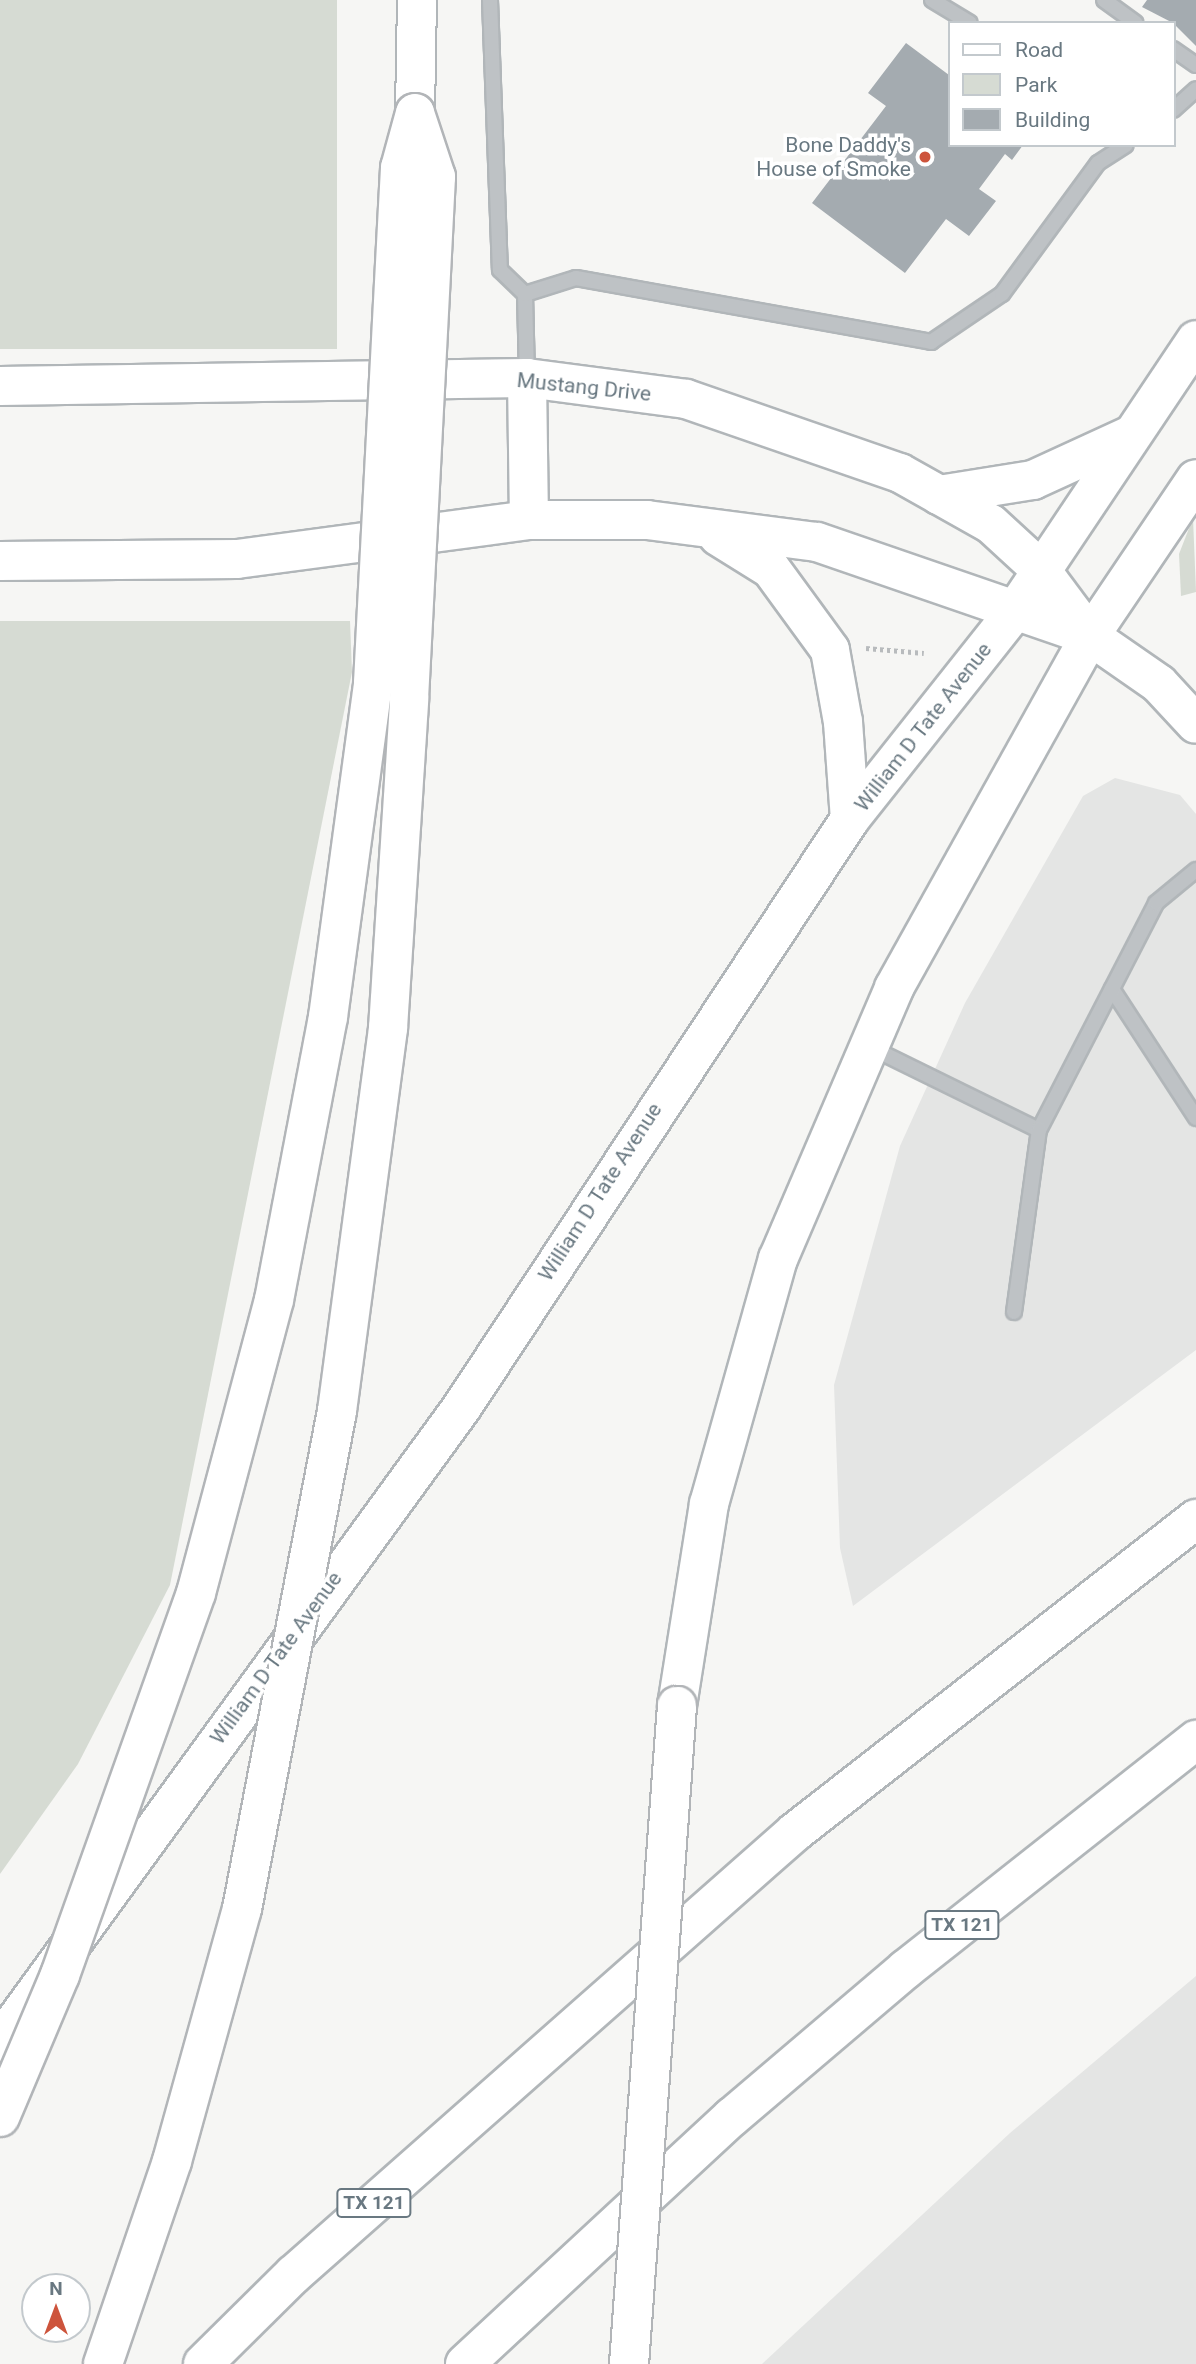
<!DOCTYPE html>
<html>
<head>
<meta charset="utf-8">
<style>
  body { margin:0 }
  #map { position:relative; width:1196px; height:2364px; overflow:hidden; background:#f6f6f4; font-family:Roboto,sans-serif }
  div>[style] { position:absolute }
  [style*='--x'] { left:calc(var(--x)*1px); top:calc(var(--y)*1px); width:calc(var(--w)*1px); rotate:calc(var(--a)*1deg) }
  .built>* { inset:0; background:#e4e5e4 }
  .green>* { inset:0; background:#d6dbd3; transform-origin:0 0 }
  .building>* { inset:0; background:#a4abb0 }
  .path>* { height:4.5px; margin-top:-2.25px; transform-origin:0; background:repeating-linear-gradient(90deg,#b8bbbd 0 3.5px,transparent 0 7px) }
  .roads { filter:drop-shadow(2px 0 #b1b6b9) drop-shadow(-2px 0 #b1b6b9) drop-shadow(0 2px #b1b6b9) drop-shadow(0 -2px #b1b6b9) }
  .lane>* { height:14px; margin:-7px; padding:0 7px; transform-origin:7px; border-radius:7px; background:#bec2c5 }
  .secondary>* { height:38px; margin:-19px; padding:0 19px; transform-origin:19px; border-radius:19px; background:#fff }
  .highway>* { height:38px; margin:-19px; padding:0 19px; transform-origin:19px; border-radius:19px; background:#fff }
  .bridges { filter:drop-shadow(2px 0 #b2b5b8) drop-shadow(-2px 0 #b2b5b8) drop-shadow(0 2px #b2b5b8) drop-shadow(0 -2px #b2b5b8) }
  .highway-bridge>* { height:38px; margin:-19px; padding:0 19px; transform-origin:19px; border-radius:19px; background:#fff }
  .dots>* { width:19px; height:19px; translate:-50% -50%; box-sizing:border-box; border:4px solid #fff; border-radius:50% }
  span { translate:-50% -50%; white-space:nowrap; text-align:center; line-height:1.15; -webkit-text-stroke:7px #fff; paint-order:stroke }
  .shield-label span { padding:2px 5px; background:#fff; border:2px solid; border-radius:5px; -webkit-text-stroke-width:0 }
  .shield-label { font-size:19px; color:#697881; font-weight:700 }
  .poi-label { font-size:21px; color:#697881 }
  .right { translate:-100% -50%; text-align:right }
  .street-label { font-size:21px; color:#697881 }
  .legend { position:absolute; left:948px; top:21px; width:228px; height:126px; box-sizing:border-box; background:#fff; border:2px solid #c3c9cd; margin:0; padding:9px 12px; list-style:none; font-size:21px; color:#697881 }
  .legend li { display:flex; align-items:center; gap:14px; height:35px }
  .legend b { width:35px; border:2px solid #c3c9cd }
  .north { position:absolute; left:21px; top:2273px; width:70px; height:70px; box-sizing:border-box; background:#fff; border:2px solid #c3c9cd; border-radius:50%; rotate:0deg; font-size:19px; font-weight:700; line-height:28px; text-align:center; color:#697881 }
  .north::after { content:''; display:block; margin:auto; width:24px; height:32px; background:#cd543c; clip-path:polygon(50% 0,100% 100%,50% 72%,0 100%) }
</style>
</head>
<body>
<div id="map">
  <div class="built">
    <div style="clip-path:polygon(1115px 778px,1180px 795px,1196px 814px,1196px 1350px,853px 1606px,840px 1548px,834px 1385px,900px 1146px,965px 1003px,1083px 796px)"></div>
    <div style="clip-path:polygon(1196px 1976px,1196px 2364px,762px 2364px,1010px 2133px)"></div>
  </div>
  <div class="green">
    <div style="left:0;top:0;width:337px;height:349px"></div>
    <div style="clip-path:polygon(1193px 518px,1196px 592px,1181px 596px,1179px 554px)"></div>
    <div style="clip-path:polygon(0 621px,350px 621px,352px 672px,170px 1585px,78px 1764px,0 1874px)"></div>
  </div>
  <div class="building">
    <div style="clip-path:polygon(1147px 0,1196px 0,1196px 46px,1173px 23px,1142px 7px)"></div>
    <div style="clip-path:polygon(906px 43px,949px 75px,949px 145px,1023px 145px,1012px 160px,1005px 154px,979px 189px,996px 201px,969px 236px,946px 219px,905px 273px,812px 203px,886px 106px,868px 93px)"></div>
  </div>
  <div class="path">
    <div style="--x:866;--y:648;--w:58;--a:4.9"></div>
  </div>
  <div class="roads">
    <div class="lane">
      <div style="--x:490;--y:0;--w:270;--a:87.9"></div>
      <div style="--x:500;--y:270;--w:35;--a:44"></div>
      <div style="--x:525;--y:294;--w:83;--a:88.6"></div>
      <div style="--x:932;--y:0;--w:44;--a:31.2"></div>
      <div style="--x:1104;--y:0;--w:39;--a:36"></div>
      <div style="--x:1173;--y:49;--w:28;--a:35"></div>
      <div style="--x:1173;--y:110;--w:31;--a:-42"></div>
      <div style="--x:525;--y:294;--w:53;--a:-17.4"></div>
      <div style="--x:576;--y:278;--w:361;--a:10.2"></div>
      <div style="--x:931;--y:342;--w:86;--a:-34.1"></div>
      <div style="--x:1002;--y:294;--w:162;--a:-53.8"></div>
      <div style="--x:1098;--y:163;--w:33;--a:-33"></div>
      <div style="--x:1112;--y:989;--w:154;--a:56.9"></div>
      <div style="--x:870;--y:1047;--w:188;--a:26.2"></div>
      <div style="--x:1039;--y:1130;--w:255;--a:-62.7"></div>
      <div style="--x:1156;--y:903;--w:52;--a:-39.5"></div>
      <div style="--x:1014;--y:1312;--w:184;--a:-82.2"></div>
    </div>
    <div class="secondary">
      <div style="--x:527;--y:378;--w:142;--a:89.2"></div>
      <div style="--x:0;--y:386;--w:527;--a:-0.87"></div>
      <div style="--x:527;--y:378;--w:160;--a:7.5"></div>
      <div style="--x:686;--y:399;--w:226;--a:19.1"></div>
      <div style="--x:900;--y:473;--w:104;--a:29.3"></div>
      <div style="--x:991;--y:524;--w:68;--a:42.6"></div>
      <div style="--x:1041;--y:570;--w:82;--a:53.4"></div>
      <div style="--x:939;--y:495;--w:95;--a:-9.1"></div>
      <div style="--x:1033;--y:480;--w:106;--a:-24.6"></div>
      <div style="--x:718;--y:536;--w:62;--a:31.9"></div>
      <div style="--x:771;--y:569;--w:100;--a:53.9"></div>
      <div style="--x:830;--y:650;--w:73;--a:79.8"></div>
      <div style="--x:843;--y:722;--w:97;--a:85.9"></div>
      <div style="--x:0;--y:561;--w:237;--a:-0.5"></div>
      <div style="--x:237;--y:559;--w:295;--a:-7.6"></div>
      <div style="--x:529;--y:520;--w:118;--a:0"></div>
      <div style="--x:647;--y:520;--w:171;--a:7.4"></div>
      <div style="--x:817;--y:542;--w:289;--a:19"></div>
      <div style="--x:1090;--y:636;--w:84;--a:34.8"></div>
      <div style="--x:1159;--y:684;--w:54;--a:47.2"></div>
      <div style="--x:1090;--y:636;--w:189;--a:-56"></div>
      <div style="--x:0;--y:2042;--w:785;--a:-53.96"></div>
      <div style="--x:462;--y:1407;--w:704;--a:-56.58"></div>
      <div style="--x:850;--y:819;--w:264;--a:-51.6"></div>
      <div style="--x:1014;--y:612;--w:327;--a:-56.2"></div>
    </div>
    <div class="highway">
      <div style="--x:415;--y:113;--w:113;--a:-89"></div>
      <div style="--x:677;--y:1706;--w:205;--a:-81"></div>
      <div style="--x:709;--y:1504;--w:255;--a:-74.3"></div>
      <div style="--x:778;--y:1259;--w:295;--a:-66.8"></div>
      <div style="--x:894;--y:988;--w:403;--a:-60.9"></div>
      <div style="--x:203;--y:2364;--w:127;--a:-44.7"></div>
      <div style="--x:293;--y:2275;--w:670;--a:-41.43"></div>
      <div style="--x:795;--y:1832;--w:509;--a:-37.97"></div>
      <div style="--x:465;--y:2364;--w:364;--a:-42.8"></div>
      <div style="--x:732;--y:2117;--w:228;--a:-40.4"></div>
      <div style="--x:906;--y:1969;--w:370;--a:-38.3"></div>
    </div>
  </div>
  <div class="bridges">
    <div class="highway-bridge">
      <div style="--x:0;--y:2117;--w:154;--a:-67.1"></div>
      <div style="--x:60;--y:1975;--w:405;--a:-70.4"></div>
      <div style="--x:196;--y:1593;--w:303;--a:-75.1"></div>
      <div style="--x:274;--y:1300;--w:288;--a:-79.2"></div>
      <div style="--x:328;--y:1017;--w:337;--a:-82.3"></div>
      <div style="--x:373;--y:683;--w:516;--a:-87"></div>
      <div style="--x:400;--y:168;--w:57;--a:-74.7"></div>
      <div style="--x:103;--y:2364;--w:214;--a:-71.2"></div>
      <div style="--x:172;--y:2161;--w:262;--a:-74.5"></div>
      <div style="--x:242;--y:1909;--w:507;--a:-79.2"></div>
      <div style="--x:337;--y:1411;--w:386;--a:-82.4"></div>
      <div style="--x:388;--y:1028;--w:330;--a:-86.3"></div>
      <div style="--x:409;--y:699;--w:523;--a:-87.04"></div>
      <div style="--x:436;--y:177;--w:67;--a:-108.2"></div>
      <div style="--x:629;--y:2364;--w:660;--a:-85.83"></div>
    </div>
  </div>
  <div class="dots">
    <div style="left:925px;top:157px;background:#cd543c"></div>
  </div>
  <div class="shield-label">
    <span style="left:962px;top:1925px">TX 121</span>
    <span style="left:374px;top:2203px">TX 121</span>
  </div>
  <div class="poi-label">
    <span class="right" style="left:911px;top:157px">Bone Daddy's<br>House of Smoke</span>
  </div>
  <div class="street-label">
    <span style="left:584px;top:387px;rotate:6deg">Mustang Drive</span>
    <span style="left:923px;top:727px;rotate:-52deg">William D Tate Avenue</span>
    <span style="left:600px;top:1192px;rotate:-57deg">William D Tate Avenue</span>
    <span style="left:276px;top:1658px;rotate:-54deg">William D Tate Avenue</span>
  </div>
  <ul class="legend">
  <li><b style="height:9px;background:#fff"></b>Road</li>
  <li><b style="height:19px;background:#d6dbd3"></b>Park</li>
  <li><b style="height:19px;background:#a4abb0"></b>Building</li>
  </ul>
  <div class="north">N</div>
</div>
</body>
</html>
